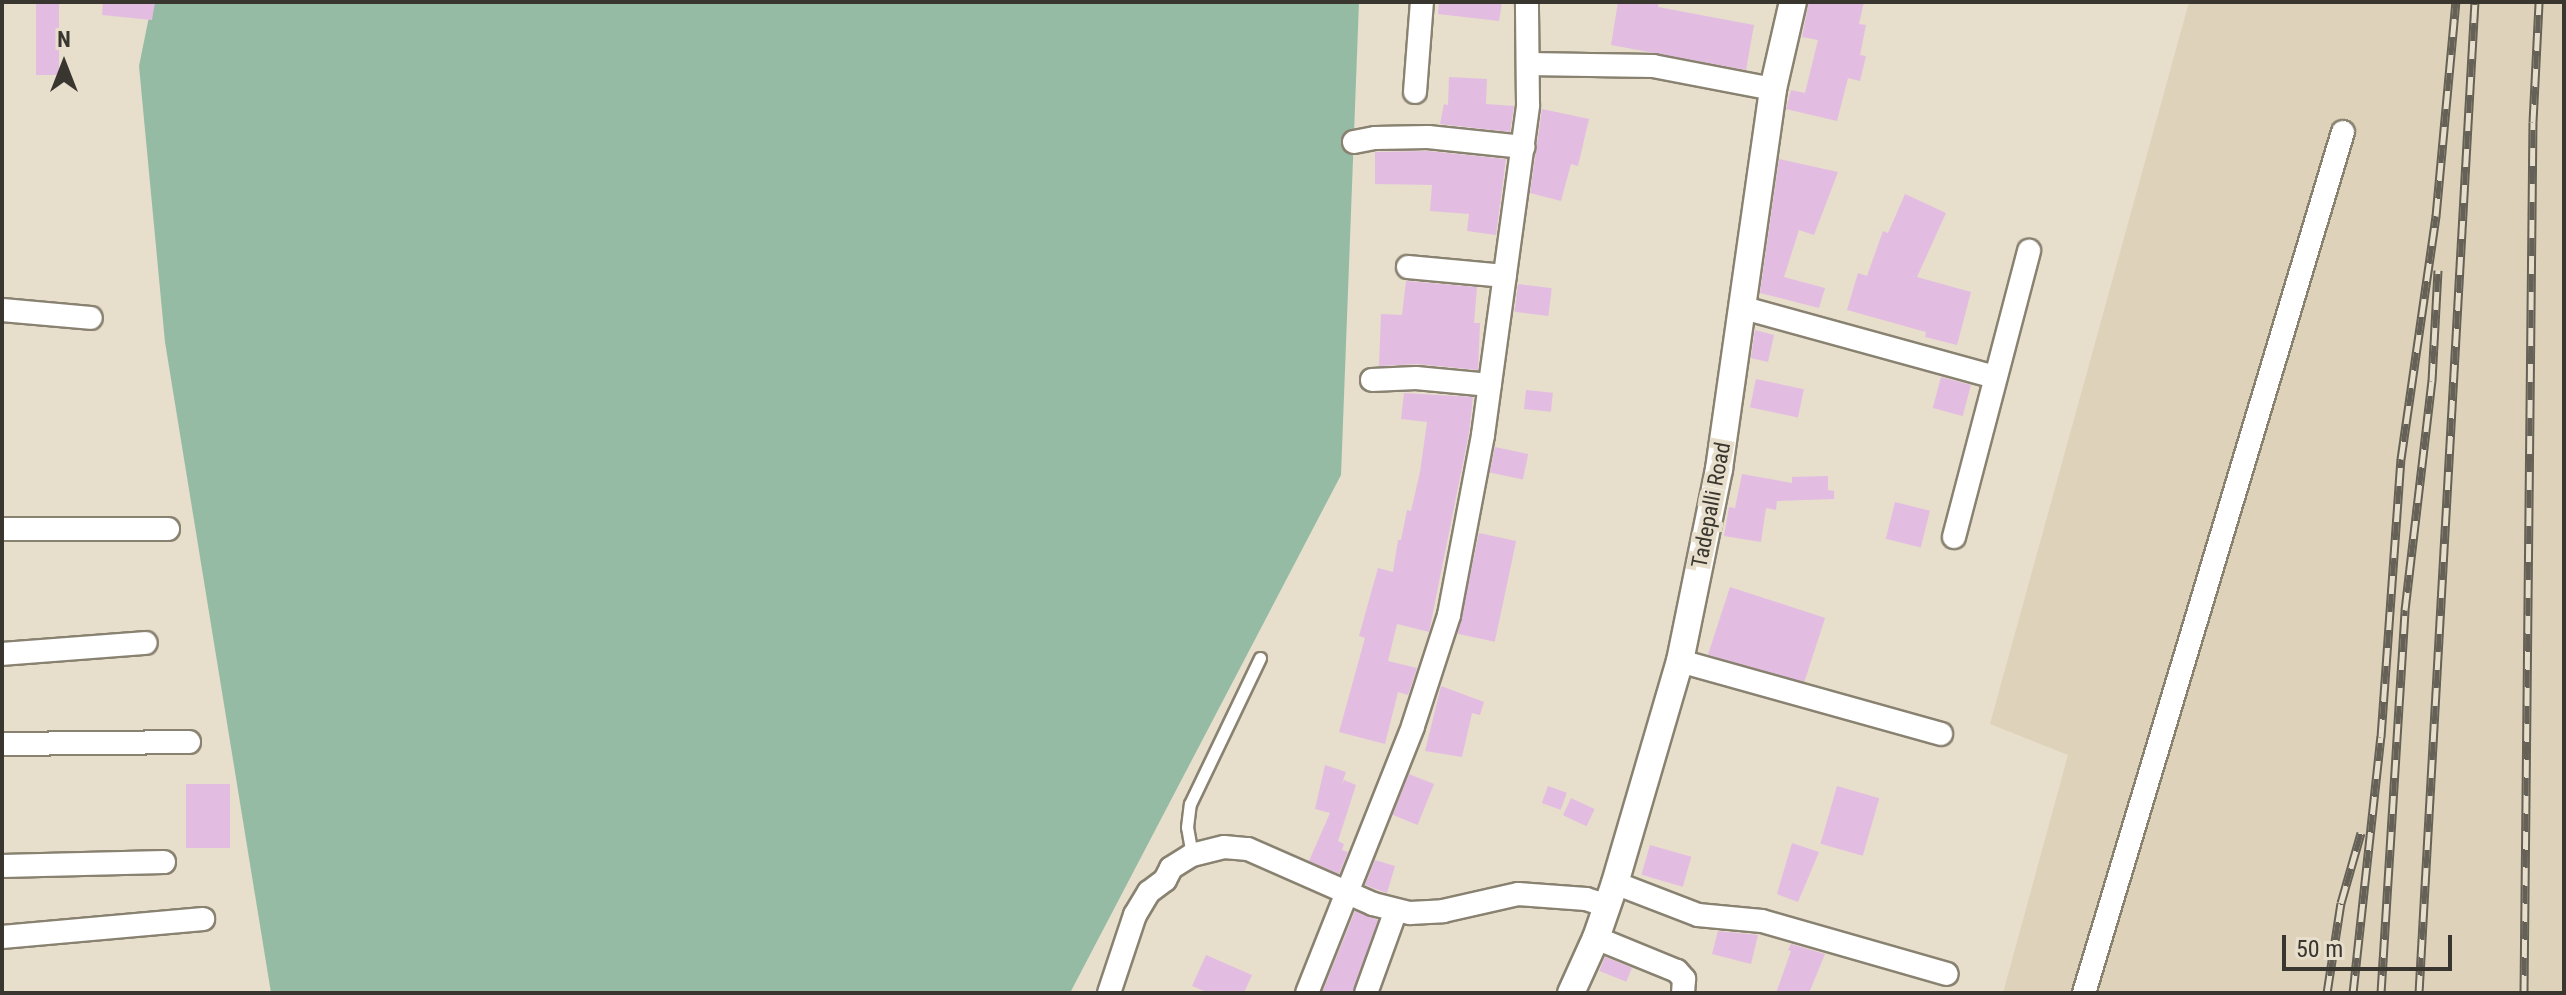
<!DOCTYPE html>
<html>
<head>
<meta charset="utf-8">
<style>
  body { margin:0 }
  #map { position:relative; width:2566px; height:995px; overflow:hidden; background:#e7decc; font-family:"Roboto Condensed",sans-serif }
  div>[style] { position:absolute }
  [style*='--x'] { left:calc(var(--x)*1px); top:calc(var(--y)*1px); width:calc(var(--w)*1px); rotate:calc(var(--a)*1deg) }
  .built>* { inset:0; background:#ded3ba }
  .green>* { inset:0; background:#96bba4 }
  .building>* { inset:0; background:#e3bde1; transform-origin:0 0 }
  .roads { filter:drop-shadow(2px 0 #898271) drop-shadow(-2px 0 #898271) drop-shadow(0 2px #898271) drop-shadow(0 -2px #898271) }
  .service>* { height:11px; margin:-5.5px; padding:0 5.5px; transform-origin:5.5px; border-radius:5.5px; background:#fff }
  .minor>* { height:22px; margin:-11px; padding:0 11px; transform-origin:11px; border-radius:11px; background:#fff }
  .tertiary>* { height:26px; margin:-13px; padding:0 13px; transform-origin:13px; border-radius:13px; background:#fff }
  .rail>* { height:9px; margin-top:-4.5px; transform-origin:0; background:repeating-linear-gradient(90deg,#e7decc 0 18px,#656157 0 36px); box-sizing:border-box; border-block:2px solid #656157 }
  span { translate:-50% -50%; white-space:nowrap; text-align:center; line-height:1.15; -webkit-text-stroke:8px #e7decc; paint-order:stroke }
  .street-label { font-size:22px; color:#39362f }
  .frame { position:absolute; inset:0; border:4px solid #39362f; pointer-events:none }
  .north { position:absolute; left:24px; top:24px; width:80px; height:80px; -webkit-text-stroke:6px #e7decc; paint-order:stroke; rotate:0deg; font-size:22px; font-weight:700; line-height:32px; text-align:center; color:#39362f }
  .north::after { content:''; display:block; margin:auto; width:28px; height:36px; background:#39362f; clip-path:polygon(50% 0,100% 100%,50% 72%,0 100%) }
  .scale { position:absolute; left:2282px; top:935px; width:170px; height:36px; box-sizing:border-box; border:4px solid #39362f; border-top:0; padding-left:10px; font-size:24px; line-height:28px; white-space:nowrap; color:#39362f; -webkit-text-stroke:6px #e7decc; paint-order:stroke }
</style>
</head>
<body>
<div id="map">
  <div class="built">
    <div style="clip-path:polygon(2189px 2px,2564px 2px,2564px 993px,2003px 993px,2068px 755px,1990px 724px)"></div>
  </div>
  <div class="green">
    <div style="clip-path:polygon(152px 2px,1359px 2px,1341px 475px,1070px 993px,271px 993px,165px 342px,139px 66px)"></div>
  </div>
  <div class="building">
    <div style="left:36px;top:2px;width:23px;height:73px"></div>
    <div style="clip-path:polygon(103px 2px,155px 2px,152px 20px,102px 15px)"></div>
    <div style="clip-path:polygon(1439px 2px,1502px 2px,1499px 21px,1438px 14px)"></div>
    <div style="clip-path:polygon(1618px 2px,1659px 2px,1658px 7px,1754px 25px,1746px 70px,1611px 45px)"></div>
    <div style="clip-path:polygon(1809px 2px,1864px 2px,1859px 24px,1866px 25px,1860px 55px,1866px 56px,1860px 81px,1848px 78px,1837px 121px,1786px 109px,1791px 90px,1805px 93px,1818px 40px,1802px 37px)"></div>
    <div style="clip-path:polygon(1449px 77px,1487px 79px,1486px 104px,1514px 106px,1510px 132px,1440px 124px,1444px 104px,1448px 105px)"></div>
    <div style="clip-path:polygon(1542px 109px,1589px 119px,1578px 166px,1571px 164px,1561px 201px,1530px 193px)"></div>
    <div style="clip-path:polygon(1427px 151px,1506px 159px,1496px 235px,1467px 231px,1469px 214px,1430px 211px,1432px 185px,1375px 184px,1375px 152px)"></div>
    <div style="clip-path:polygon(1779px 159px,1838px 172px,1814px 235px,1799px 230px,1784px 277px,1825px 288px,1819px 308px,1760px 293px)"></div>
    <div style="clip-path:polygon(1905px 194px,1946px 213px,1917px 277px,1971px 292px,1957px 345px,1925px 337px,1926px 332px,1847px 310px,1858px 273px,1867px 276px,1883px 231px,1888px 233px)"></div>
    <div style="clip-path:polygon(1406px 281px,1477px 287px,1474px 323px,1480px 323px,1478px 370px,1417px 364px,1379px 366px,1381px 314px,1402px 315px)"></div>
    <div style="left:1518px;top:284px;width:34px;height:28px;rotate:7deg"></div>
    <div style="clip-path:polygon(1755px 330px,1774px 335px,1768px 362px,1751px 358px)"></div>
    <div style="left:1941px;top:377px;width:31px;height:32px;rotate:15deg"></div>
    <div style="left:1756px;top:379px;width:49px;height:29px;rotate:12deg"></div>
    <div style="left:1526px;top:390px;width:27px;height:19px;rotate:6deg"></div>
    <div style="clip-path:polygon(1404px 393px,1473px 397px,1469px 433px,1429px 632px,1397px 624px,1388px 661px,1417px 668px,1408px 695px,1398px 692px,1385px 744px,1339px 732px,1365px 638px,1359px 636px,1378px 568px,1393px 572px,1398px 540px,1401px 540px,1407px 510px,1411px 511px,1420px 472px,1427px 422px,1401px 419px)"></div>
    <div style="left:1495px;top:447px;width:34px;height:26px;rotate:12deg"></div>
    <div style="clip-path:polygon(1742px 474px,1792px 483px,1792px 477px,1828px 476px,1828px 490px,1834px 491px,1834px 499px,1777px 501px,1776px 510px,1766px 508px,1761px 542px,1724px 536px,1729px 507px,1735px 508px)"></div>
    <div style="left:1895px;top:502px;width:36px;height:38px;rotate:14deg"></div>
    <div style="left:1479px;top:533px;width:38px;height:103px;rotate:12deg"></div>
    <div style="left:1730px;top:587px;width:100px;height:71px;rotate:18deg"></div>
    <div style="clip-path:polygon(1441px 686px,1484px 702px,1480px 715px,1472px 713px,1462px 757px,1425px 751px)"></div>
    <div style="clip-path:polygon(1325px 765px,1346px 772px,1341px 786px,1344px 780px,1356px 785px,1338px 841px,1344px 844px,1342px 850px,1348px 852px,1339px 874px,1309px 861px,1330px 813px,1315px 809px)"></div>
    <div style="left:1409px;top:774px;width:27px;height:44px;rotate:22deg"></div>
    <div style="left:186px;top:784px;width:44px;height:64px"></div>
    <div style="left:1548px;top:786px;width:20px;height:18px;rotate:20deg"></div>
    <div style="left:1837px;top:786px;width:44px;height:60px;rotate:16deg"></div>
    <div style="left:1571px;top:798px;width:26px;height:19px;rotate:25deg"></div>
    <div style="clip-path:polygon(1792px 843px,1819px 852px,1798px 902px,1777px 894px)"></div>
    <div style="left:1650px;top:845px;width:43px;height:31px;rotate:16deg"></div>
    <div style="clip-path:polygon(1375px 860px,1395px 866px,1387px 893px,1365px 885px)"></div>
    <div style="clip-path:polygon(1355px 911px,1378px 920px,1352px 993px,1322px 993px)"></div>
    <div style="clip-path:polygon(1718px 931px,1758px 935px,1751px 964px,1712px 954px)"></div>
    <div style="clip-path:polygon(1791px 944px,1825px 954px,1809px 993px,1776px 993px,1791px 951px,1788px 950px)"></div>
    <div style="clip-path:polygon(1206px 955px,1252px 975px,1244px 993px,1209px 993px,1192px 986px)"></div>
    <div style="left:1605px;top:957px;width:29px;height:15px;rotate:22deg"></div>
  </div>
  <div class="roads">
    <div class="service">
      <div style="--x:1192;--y:855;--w:28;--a:-100"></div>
      <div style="--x:1187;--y:827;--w:23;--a:-83"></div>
      <div style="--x:1190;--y:804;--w:162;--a:-64.4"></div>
    </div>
    <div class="minor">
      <div style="--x:1528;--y:64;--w:125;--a:0.9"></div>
      <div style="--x:1653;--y:66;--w:122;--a:10.9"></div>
      <div style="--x:1415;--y:92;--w:90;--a:-85.6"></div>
      <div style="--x:1354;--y:142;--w:21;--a:-11"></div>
      <div style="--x:1375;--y:138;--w:53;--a:-1.1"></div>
      <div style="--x:1428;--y:137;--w:96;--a:6"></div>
      <div style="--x:1408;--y:267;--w:97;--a:5.3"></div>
      <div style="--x:1744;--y:308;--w:259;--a:15.4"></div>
      <div style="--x:2;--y:310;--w:89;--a:5.1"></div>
      <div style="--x:1372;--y:380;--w:44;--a:-2.6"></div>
      <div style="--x:1416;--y:378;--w:74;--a:5.4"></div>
      <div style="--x:2;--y:529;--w:166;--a:0"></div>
      <div style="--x:1954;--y:537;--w:296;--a:-75.3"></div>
      <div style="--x:2;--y:654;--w:144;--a:-4.4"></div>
      <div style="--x:1680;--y:661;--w:271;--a:15.6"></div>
      <div style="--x:2;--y:744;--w:187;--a:-0.6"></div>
      <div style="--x:2;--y:866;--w:162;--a:-1.4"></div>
      <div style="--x:1615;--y:883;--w:89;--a:21.1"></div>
      <div style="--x:1698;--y:915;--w:64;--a:5.4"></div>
      <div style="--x:1762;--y:921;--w:192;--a:16"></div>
      <div style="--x:2;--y:937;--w:202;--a:-5.1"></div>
      <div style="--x:1596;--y:938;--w:87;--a:22.2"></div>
      <div style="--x:1677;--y:971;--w:11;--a:49"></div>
      <div style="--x:1684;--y:979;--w:14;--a:94"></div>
      <div style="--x:1109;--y:993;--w:82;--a:-71.6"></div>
      <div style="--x:1135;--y:915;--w:27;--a:-59"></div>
      <div style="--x:1149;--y:892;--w:20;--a:-37"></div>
      <div style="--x:1165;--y:880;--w:13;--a:-63"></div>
      <div style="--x:1171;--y:868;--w:25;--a:-32"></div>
      <div style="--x:1192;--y:855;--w:33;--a:-14"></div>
      <div style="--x:1224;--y:847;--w:24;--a:5"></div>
      <div style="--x:1248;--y:849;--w:137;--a:23.7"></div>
      <div style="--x:1373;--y:904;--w:38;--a:14"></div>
      <div style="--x:1410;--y:913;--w:33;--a:-3"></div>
      <div style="--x:1443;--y:911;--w:77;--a:-12.8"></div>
      <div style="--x:1518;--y:894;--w:68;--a:4.2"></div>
      <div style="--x:1586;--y:899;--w:22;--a:18"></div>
      <div style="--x:1307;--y:993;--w:287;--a:-68.3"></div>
      <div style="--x:1413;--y:726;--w:117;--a:-72"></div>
      <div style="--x:1449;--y:615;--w:183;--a:-79.3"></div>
      <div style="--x:1483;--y:435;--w:333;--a:-82.2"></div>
      <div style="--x:1528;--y:105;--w:103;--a:-90.6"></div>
      <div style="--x:1366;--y:993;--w:88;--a:-70.1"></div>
      <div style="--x:2084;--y:993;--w:899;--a:-73.26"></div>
    </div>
    <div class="tertiary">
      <div style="--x:1571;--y:993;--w:60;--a:-65.6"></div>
      <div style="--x:1596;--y:938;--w:58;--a:-70.9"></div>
      <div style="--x:1615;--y:883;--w:231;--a:-73.7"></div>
      <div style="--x:1680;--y:661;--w:196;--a:-78.5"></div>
      <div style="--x:1719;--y:469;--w:384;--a:-81.9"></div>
      <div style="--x:1773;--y:89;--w:89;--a:-77.1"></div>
    </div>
  </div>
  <div class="rail">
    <div style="--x:2327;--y:993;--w:91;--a:-81.2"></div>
    <div style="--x:2341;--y:903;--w:73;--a:-74.1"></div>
    <div style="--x:2353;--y:993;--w:258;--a:-83.8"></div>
    <div style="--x:2381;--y:737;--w:279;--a:-85.9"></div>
    <div style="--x:2401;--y:459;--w:246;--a:-81.8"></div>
    <div style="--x:2436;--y:216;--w:215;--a:-84.7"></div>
    <div style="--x:2381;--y:993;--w:384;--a:-86.4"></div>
    <div style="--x:2405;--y:610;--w:231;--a:-83.3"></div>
    <div style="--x:2432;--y:381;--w:111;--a:-86.9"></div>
    <div style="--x:2419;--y:993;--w:993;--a:-86.77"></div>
    <div style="--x:2524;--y:993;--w:871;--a:-89.41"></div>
    <div style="--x:2533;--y:122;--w:120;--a:-87.1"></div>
  </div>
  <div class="street-label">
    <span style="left:1711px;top:505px;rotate:-79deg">Tadepalli Road</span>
  </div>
  <div class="frame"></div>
  <div class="north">N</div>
  <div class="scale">50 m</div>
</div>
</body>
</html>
